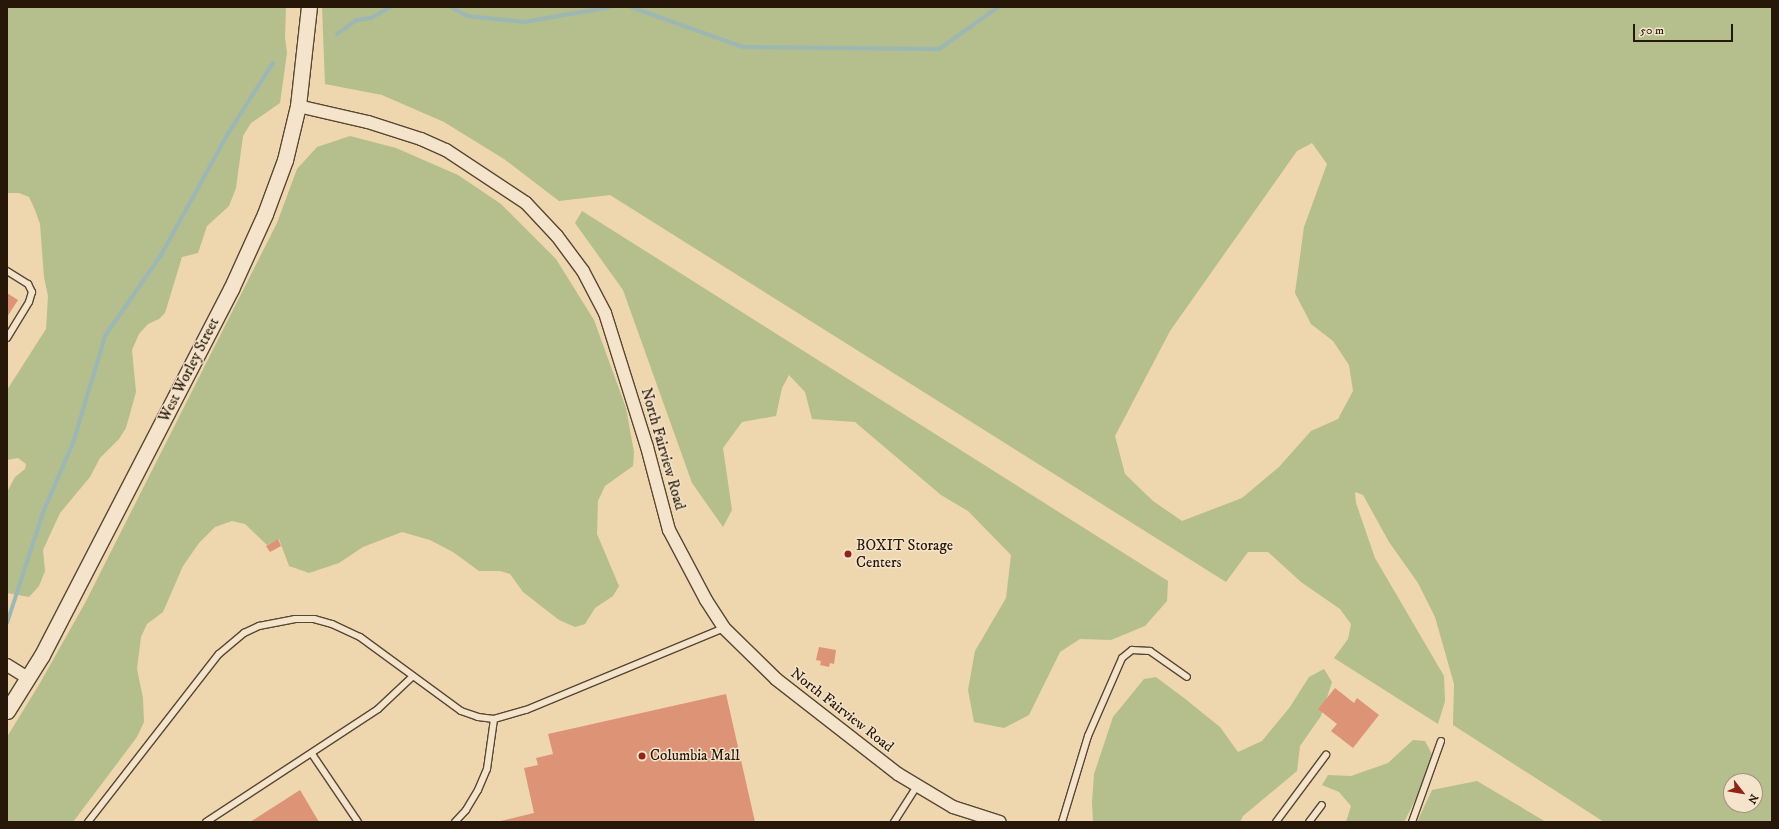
<!DOCTYPE html>
<html>
<head>
<meta charset="utf-8">
<style>
  body { margin:0 }
  #map { position:relative; width:1779px; height:829px; overflow:hidden; background:#eed6af; font-family:"IM FELL DW Pica",serif }
  div>[style] { position:absolute }
  [style*='--x'] { left:calc(var(--x)*1px); top:calc(var(--y)*1px); width:calc(var(--w)*1px); rotate:calc(var(--a)*1deg) }
  .green>* { inset:0; background:#b5be8d }
  .stream>* { height:4px; margin:-2px; padding:0 2px; transform-origin:2px; border-radius:2px; background:#9cb7b4 }
  .building>* { inset:0; background:#dc9376 }
  .roads { filter:drop-shadow(1px 0 #584732) drop-shadow(-1px 0 #584732) drop-shadow(0 1px #584732) drop-shadow(0 -1px #584732) }
  .service>* { height:6px; margin:-3px; padding:0 3px; transform-origin:3px; border-radius:3px; background:#f4e4cb }
  .minor>* { height:12px; margin:-6px; padding:0 6px; transform-origin:6px; border-radius:6px; background:#f4e4cb }
  .tertiary>* { height:15px; margin:-7.5px; padding:0 7.5px; transform-origin:7.5px; border-radius:7.5px; background:#f4e4cb }
  .dots>* { width:11px; height:11px; translate:-50% -50%; box-sizing:border-box; border:2px solid #f4e4cb; border-radius:50% }
  span { translate:-50% -50%; white-space:nowrap; text-align:center; line-height:1.15; -webkit-text-stroke:3px #f4e4cb; paint-order:stroke }
  .street-label { font-size:15px; color:#261709 }
  .poi-label { font-size:15px; color:#261709 }
  .left { translate:0 -50%; text-align:left }
  .frame { position:absolute; inset:0; border:8px solid #261709; pointer-events:none }
  .north { position:absolute; left:1723px; top:773px; width:40px; height:40px; box-sizing:border-box; background:#f4e4cb; border:1px solid #a2927d; border-radius:50%; rotate:121deg; font-size:11px; font-weight:700; line-height:16px; text-align:center; color:#261709 }
  .north::after { content:''; display:block; margin:auto; width:14px; height:18px; background:#8f2418; clip-path:polygon(50% 0,100% 100%,50% 72%,0 100%) }
  .scale { position:absolute; left:1633px; top:24px; width:100px; height:18px; box-sizing:border-box; border:2px solid #261709; border-top:0; padding-left:5px; font-size:12px; line-height:14px; white-space:nowrap; color:#261709; -webkit-text-stroke:3px #f4e4cb; paint-order:stroke }
</style>
</head>
<body>
<div id="map">
  <div class="green">
    <div style="clip-path:polygon(7px 7px,286px 7px,285px 37px,287px 53px,280px 103px,251px 123px,243px 136px,236px 188px,229px 206px,207px 226px,198px 253px,182px 257px,165px 313px,159px 319px,148px 324px,139px 334px,132px 350px,136px 392px,126px 428px,119px 439px,100px 458px,90px 477px,60px 513px,43px 550px,45px 571px,39px 586px,29px 597px,7px 593px,7px 492px,15px 477px,25px 469px,26px 464px,18px 458px,7px 460px,7px 390px,46px 329px,48px 296px,44px 277px,40px 224px,35px 210px,29px 197px,19px 193px,7px 193px)"></div>
    <div style="clip-path:polygon(evenodd,322px 7px,1772px 7px,1772px 822px,1604px 822px,1453px 725px,1454px 684px,1435px 617px,1418px 583px,1389px 542px,1363px 495px,1355px 492px,1356px 503px,1375px 558px,1444px 676px,1445px 701px,1438px 724px,1334px 658px,1348px 639px,1351px 624px,1340px 609px,1301px 582px,1268px 552px,1248px 552px,1226px 582px,610px 195px,559px 201px,504px 159px,444px 122px,382px 95px,325px 84px,322px 7px,1312px 143px,1327px 164px,1304px 227px,1295px 293px,1311px 324px,1333px 341px,1349px 365px,1353px 391px,1338px 419px,1311px 431px,1279px 467px,1242px 498px,1182px 521px,1153px 501px,1125px 474px,1115px 436px,1170px 331px,1297px 151px,1312px 143px,322px 7px,1731px 781px,1755px 781px,1755px 805px,1731px 805px,1731px 781px)"></div>
    <div style="clip-path:polygon(350px 136px,396px 148px,458px 175px,501px 204px,556px 259px,594px 320px,626px 408px,634px 452px,633px 466px,605px 486px,598px 501px,597px 534px,619px 586px,613px 596px,595px 608px,585px 624px,575px 627px,559px 620px,523px 592px,510px 574px,500px 571px,479px 571px,453px 552px,430px 540px,402px 532px,363px 547px,339px 563px,309px 573px,289px 566px,279px 539px,267px 545px,245px 524px,232px 521px,215px 527px,199px 543px,183px 566px,163px 612px,147px 624px,141px 637px,137px 669px,143px 698px,144px 722px,137px 737px,73px 822px,7px 822px,7px 737px,40px 683px,85px 603px,277px 223px,297px 169px,317px 147px)"></div>
    <div style="clip-path:polygon(582px 211px,1168px 581px,1167px 601px,1145px 626px,1111px 640px,1080px 639px,1060px 652px,1029px 715px,1004px 728px,974px 722px,968px 690px,975px 651px,1006px 598px,1011px 555px,968px 511px,941px 495px,855px 422px,812px 419px,805px 392px,789px 375px,782px 388px,776px 416px,742px 422px,723px 448px,732px 510px,723px 527px,692px 483px,623px 290px,575px 223px)"></div>
    <div style="clip-path:polygon(1324px 669px,1332px 682px,1321px 716px,1300px 746px,1297px 771px,1243px 816px,1240px 822px,1093px 822px,1092px 802px,1094px 774px,1113px 717px,1144px 679px,1156px 677px,1184px 698px,1220px 727px,1238px 752px,1262px 741px,1290px 707px,1309px 677px)"></div>
    <div style="clip-path:polygon(1413px 740px,1425px 741px,1432px 754px,1426px 779px,1404px 822px,1346px 822px,1351px 806px,1339px 792px,1322px 785px,1328px 775px,1351px 776px,1388px 763px)"></div>
    <div style="clip-path:polygon(1477px 781px,1546px 822px,1417px 822px,1432px 790px)"></div>
  </div>
  <div class="stream">
    <div style="--x:451;--y:7;--w:18;--a:29"></div>
    <div style="--x:467;--y:16;--w:57;--a:6"></div>
    <div style="--x:524;--y:22;--w:88;--a:-9.8"></div>
    <div style="--x:631;--y:7;--w:119;--a:19.7"></div>
    <div style="--x:743;--y:47;--w:196;--a:0.6"></div>
    <div style="--x:939;--y:49;--w:72;--a:-35.4"></div>
    <div style="--x:337;--y:34;--w:24;--a:-36"></div>
    <div style="--x:356;--y:20;--w:15;--a:-8"></div>
    <div style="--x:371;--y:18;--w:23;--a:-29"></div>
    <div style="--x:7;--y:623;--w:119;--a:-71.9"></div>
    <div style="--x:44;--y:510;--w:73;--a:-66.6"></div>
    <div style="--x:73;--y:443;--w:112;--a:-73.3"></div>
    <div style="--x:105;--y:336;--w:98;--a:-55.3"></div>
    <div style="--x:161;--y:255;--w:141;--a:-61.1"></div>
    <div style="--x:229;--y:132;--w:82;--a:-57.5"></div>
  </div>
  <div class="building">
    <div style="clip-path:polygon(7px 293px,18px 300px,7px 317px)"></div>
    <div style="clip-path:polygon(278px 539px,281px 546px,270px 552px,266px 546px)"></div>
    <div style="clip-path:polygon(819px 647px,836px 650px,834px 664px,830px 663px,829px 667px,820px 665px,821px 661px,816px 660px)"></div>
    <div style="clip-path:polygon(1335px 688px,1354px 703px,1357px 698px,1379px 715px,1353px 748px,1331px 731px,1337px 724px,1318px 709px)"></div>
    <div style="clip-path:polygon(726px 694px,755px 822px,496px 822px,534px 813px,524px 768px,538px 765px,536px 758px,553px 754px,548px 734px)"></div>
    <div style="clip-path:polygon(300px 790px,319px 822px,250px 822px)"></div>
  </div>
  <div class="roads">
    <div class="service">
      <div style="--x:7;--y:271;--w:25;--a:32"></div>
      <div style="--x:28;--y:284;--w:9;--a:63"></div>
      <div style="--x:32;--y:292;--w:10;--a:107"></div>
      <div style="--x:29;--y:302;--w:42;--a:121.4"></div>
      <div style="--x:312;--y:754;--w:82;--a:55.9"></div>
      <div style="--x:88;--y:822;--w:213;--a:-52.1"></div>
      <div style="--x:219;--y:654;--w:33;--a:-40"></div>
      <div style="--x:244;--y:633;--w:17;--a:-25"></div>
      <div style="--x:259;--y:626;--w:37;--a:-11"></div>
      <div style="--x:295;--y:619;--w:19;--a:0"></div>
      <div style="--x:314;--y:619;--w:19;--a:16"></div>
      <div style="--x:332;--y:624;--w:31;--a:25"></div>
      <div style="--x:360;--y:637;--w:125;--a:36.2"></div>
      <div style="--x:461;--y:711;--w:18;--a:19"></div>
      <div style="--x:478;--y:717;--w:16;--a:7"></div>
      <div style="--x:494;--y:719;--w:33;--a:-16"></div>
      <div style="--x:526;--y:710;--w:214;--a:-22.5"></div>
      <div style="--x:206;--y:822;--w:206;--a:-33.3"></div>
      <div style="--x:378;--y:709;--w:48;--a:-43.3"></div>
      <div style="--x:455;--y:822;--w:16;--a:-47"></div>
      <div style="--x:466;--y:810;--w:23;--a:-59"></div>
      <div style="--x:478;--y:790;--w:23;--a:-67"></div>
      <div style="--x:487;--y:769;--w:50;--a:-82"></div>
      <div style="--x:894;--y:822;--w:43;--a:-57.4"></div>
      <div style="--x:1062;--y:822;--w:90;--a:-73.2"></div>
      <div style="--x:1088;--y:736;--w:85;--a:-66.4"></div>
      <div style="--x:1122;--y:658;--w:13;--a:-39"></div>
      <div style="--x:1132;--y:650;--w:18;--a:3"></div>
      <div style="--x:1150;--y:651;--w:45;--a:35.1"></div>
      <div style="--x:1276;--y:822;--w:84;--a:-53.3"></div>
      <div style="--x:1309;--y:822;--w:21;--a:-53"></div>
      <div style="--x:1412;--y:822;--w:86;--a:-70.3"></div>
    </div>
    <div class="minor">
      <div style="--x:298;--y:106;--w:72;--a:12.9"></div>
      <div style="--x:368;--y:122;--w:56;--a:17.8"></div>
      <div style="--x:421;--y:139;--w:27;--a:24"></div>
      <div style="--x:446;--y:150;--w:96;--a:33.5"></div>
      <div style="--x:526;--y:203;--w:45;--a:46.8"></div>
      <div style="--x:557;--y:236;--w:44;--a:53.4"></div>
      <div style="--x:583;--y:271;--w:47;--a:62.4"></div>
      <div style="--x:605;--y:313;--w:140;--a:72.6"></div>
      <div style="--x:647;--y:447;--w:86;--a:75.2"></div>
      <div style="--x:669;--y:530;--w:79;--a:62.1"></div>
      <div style="--x:706;--y:600;--w:33;--a:57"></div>
      <div style="--x:724;--y:628;--w:73;--a:44.4"></div>
      <div style="--x:776;--y:679;--w:155;--a:37.9"></div>
      <div style="--x:898;--y:774;--w:64;--a:31"></div>
      <div style="--x:953;--y:807;--w:49;--a:17.7"></div>
      <div style="--x:7;--y:665;--w:25;--a:32"></div>
    </div>
    <div class="tertiary">
      <div style="--x:7;--y:711;--w:66;--a:-58"></div>
      <div style="--x:42;--y:655;--w:412;--a:-62.7"></div>
      <div style="--x:231;--y:289;--w:82;--a:-65.6"></div>
      <div style="--x:265;--y:214;--w:58;--a:-69.7"></div>
      <div style="--x:285;--y:160;--w:56;--a:-76.5"></div>
      <div style="--x:298;--y:106;--w:100;--a:-83.7"></div>
    </div>
  </div>
  <div class="dots">
    <div style="left:848px;top:554px;background:#8f2418"></div>
    <div style="left:642px;top:756px;background:#8f2418"></div>
  </div>
  <div class="street-label">
    <span style="left:189px;top:370px;rotate:-63deg">West Worley Street</span>
    <span style="left:663px;top:449px;rotate:74deg">North Fairview Road</span>
    <span style="left:842px;top:710px;rotate:38deg">North Fairview Road</span>
  </div>
  <div class="poi-label">
    <span class="left" style="left:856px;top:554px">BOXIT Storage<br>Centers</span>
    <span class="left" style="left:650px;top:756px">Columbia Mall</span>
  </div>
  <div class="frame"></div>
  <div class="north">N</div>
  <div class="scale">50 m</div>
</div>
</body>
</html>
